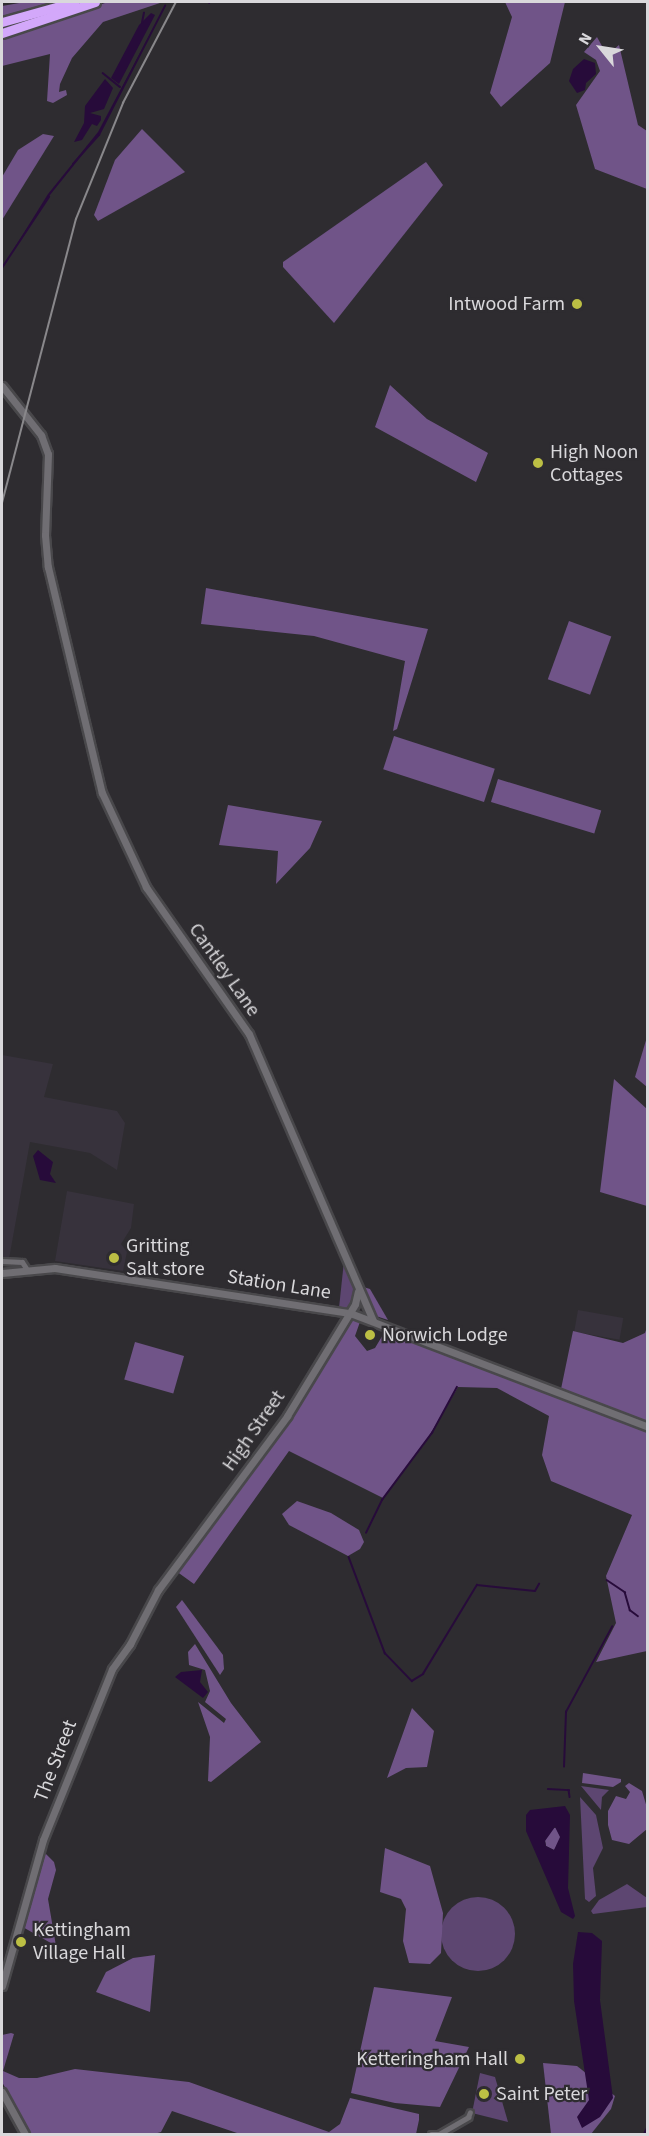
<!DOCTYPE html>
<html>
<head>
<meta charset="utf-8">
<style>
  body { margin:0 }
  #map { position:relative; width:649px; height:2136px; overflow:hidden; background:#2e2c30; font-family:"Source Sans 3",sans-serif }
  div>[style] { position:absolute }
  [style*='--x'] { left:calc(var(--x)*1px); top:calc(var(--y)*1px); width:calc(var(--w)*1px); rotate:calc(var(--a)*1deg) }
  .built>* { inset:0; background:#37323c; transform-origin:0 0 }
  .green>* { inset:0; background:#5d4671 }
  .round { border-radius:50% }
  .forest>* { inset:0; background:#705488; transform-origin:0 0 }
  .water>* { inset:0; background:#270b3a }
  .stream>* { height:1.5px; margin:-0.75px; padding:0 0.75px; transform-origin:0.75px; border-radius:0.75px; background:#270b3a }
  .roads { filter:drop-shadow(2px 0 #49484b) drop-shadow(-2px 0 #49484b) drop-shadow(0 2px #49484b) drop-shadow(0 -2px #49484b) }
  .street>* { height:5px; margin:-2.5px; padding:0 2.5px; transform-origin:2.5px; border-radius:2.5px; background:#706e73 }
  .secondary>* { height:7px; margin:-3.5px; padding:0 3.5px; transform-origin:3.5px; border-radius:3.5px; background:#706e73 }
  .highway>* { height:9px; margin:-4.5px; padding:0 4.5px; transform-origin:4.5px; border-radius:4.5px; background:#d3a8fa }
  .rail>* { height:1.5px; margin:-0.75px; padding:0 0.75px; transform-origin:0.75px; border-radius:0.75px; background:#89888b }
  .dots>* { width:16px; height:16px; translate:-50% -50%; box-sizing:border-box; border:3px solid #2e2c30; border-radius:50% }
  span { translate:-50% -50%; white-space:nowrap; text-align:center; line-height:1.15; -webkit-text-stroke:4.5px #2e2c30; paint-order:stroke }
  .poi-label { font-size:20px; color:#d9d8db }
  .right { translate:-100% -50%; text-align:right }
  .left { translate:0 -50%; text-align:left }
  .street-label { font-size:20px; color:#d9d8db }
  .frame { position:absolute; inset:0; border:3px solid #d9d8db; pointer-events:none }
  .north { position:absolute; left:571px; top:18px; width:60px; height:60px; -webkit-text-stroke:4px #2e2c30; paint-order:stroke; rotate:300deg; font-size:16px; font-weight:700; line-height:24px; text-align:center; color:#d9d8db }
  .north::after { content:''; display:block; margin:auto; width:21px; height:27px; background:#d9d8db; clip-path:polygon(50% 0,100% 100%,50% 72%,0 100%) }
</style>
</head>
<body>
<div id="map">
  <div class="built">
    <div style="clip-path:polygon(2px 1055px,53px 1064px,44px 1097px,117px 1111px,125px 1123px,117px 1170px,90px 1153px,30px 1142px,9px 1259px,2px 1258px)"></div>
    <div style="clip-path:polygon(67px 1191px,134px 1204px,131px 1228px,121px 1244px,127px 1252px,123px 1271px,55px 1261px)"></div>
    <div style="left:578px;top:1310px;width:46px;height:22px;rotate:10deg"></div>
  </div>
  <div class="green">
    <div style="clip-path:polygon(344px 1261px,356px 1295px,346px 1309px,339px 1308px)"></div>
    <div style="clip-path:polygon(581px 1786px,609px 1790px,602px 1797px,601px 1810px)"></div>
    <div style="clip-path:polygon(580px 1797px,596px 1815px,603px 1848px,593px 1868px,596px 1896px,589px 1902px,585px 1899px)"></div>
    <div style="clip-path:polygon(627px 1884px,647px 1898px,647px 1907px,593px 1914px,591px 1911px,599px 1900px)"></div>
    <div class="round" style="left:441px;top:1897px;width:74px;height:74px"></div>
    <div style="clip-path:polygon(480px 2073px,495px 2077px,508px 2122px,472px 2113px)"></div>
  </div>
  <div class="forest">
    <div style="clip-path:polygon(25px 2px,57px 2px,2px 18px,2px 6px)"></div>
    <div style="clip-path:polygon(108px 2px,163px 2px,103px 22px,72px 58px,60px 84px,59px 92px,66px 90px,67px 95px,53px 103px,47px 101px,50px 54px,2px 66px,2px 37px)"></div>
    <div style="clip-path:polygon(505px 2px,565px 2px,550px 63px,501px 107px,490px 93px,512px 17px)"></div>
    <div style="clip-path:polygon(597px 37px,607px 55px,619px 45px,638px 125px,647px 131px,647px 189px,595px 169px,576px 105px,600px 71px,596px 60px,584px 52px)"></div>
    <div style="clip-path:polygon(142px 129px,185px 172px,98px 221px,94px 215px,115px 160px)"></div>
    <div style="clip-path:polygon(43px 134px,54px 136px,2px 220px,2px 177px,18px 150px)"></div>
    <div style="clip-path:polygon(426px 162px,443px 185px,334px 323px,283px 267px,283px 262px)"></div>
    <div style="clip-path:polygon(390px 385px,427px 419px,488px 453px,476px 482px,375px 427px)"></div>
    <div style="clip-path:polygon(206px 588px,428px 629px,397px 729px,393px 731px,405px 661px,314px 636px,201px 624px)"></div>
    <div style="left:569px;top:621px;width:45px;height:62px;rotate:20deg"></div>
    <div style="left:394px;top:736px;width:106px;height:35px;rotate:18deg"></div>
    <div style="left:498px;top:779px;width:108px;height:24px;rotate:17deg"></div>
    <div style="clip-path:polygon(228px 805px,322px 821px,310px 848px,276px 884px,278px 851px,219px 845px)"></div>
    <div style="clip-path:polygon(647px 1037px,648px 1087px,647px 1087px,635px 1077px)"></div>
    <div style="clip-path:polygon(614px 1079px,647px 1109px,647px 1206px,600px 1192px)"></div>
    <div style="clip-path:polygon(360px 1286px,370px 1289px,388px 1320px,376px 1316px)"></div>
    <div style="clip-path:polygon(354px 1317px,361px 1319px,355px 1336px,367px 1351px,375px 1348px,384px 1333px,380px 1325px,647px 1430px,647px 1651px,596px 1662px,616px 1623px,606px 1576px,632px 1515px,551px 1481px,542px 1455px,549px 1416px,497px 1388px,458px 1387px,425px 1443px,383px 1498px,289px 1451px,194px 1584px,176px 1571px,299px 1406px)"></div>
    <div style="clip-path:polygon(647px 1327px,647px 1423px,561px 1389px,573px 1331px,623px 1343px,645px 1333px)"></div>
    <div style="left:135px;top:1342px;width:51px;height:39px;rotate:16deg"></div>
    <div style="clip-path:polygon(297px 1501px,331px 1513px,359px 1530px,364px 1542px,360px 1549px,348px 1556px,289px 1525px,282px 1514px)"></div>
    <div style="clip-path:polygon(182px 1600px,223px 1655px,224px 1669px,220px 1675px,176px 1607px)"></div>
    <div style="clip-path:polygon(195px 1644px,231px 1703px,261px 1742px,211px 1782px,208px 1781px,210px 1737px,198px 1702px,224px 1723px,226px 1719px,205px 1702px,210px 1691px,205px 1670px,189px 1665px,188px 1652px)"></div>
    <div style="clip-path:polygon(412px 1708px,434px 1731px,427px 1767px,406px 1768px,387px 1778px)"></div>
    <div style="clip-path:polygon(583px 1773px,621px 1779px,621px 1782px,613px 1787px,582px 1783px)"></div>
    <div style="clip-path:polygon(629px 1783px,642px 1791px,648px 1811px,647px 1829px,629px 1844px,612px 1840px,608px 1825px,608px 1811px,616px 1796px,626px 1799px,630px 1792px,625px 1786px)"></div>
    <div style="clip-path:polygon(552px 1828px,559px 1828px,560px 1832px,560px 1842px,554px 1850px,546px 1846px,545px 1840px)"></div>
    <div style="clip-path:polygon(385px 1848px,430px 1866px,443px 1913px,441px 1953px,430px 1964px,409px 1963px,403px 1941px,406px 1909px,401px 1899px,380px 1892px)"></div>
    <div style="clip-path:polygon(44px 1852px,54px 1862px,56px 1870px,48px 1899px,56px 1946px,21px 1926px)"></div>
    <div style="clip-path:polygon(155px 1955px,150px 2012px,96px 1992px,106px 1972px,133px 1958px)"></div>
    <div style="clip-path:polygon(374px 1987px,452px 1997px,435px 2041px,469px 2047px,440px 2107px,395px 2103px,351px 2093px)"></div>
    <div style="clip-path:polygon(11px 2033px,14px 2034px,3px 2071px,19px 2078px,37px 2078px,75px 2069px,189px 2082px,329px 2132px,340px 2124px,350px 2098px,419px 2114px,419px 2120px,416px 2134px,240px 2134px,172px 2111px,161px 2132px,154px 2134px,31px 2134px,2px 2082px,2px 2035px)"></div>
    <div style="clip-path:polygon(543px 2063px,577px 2066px,615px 2096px,611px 2109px,591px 2134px,551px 2134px)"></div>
  </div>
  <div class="water">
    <div style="clip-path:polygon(167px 2px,99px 134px,46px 200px,2px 268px,48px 194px,98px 132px)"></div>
    <div style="clip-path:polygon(151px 13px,155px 15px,119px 84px,111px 78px,139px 25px)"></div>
    <div style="clip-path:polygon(584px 59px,595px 63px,596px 74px,586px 83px,585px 90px,577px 93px,569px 81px,573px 69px)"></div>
    <div style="clip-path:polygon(105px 79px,113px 88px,104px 109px,90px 113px,101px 116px,101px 120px,97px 126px,92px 124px,82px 140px,74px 142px,84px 123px,85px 106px)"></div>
    <div style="clip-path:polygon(38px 1150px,53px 1162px,50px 1174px,56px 1183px,40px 1180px,33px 1156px)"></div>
    <div style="clip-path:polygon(202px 1670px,200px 1682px,208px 1692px,203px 1698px,175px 1677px,181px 1672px)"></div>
    <div style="clip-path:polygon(evenodd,565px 1806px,570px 1815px,568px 1888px,575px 1916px,573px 1919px,561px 1912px,526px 1831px,526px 1815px,530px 1810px,565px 1806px,555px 1827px,560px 1837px,554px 1850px,546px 1846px,545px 1841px,555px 1827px)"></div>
    <div style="clip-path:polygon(578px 1932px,592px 1933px,602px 1941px,600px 2000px,613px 2098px,600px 2117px,582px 2128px,577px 2117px,589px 2100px,574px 2001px,573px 1964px)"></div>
  </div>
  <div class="stream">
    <div style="--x:209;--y:3;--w:1;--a:-45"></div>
    <div style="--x:142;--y:23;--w:10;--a:-79"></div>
    <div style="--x:103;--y:73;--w:22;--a:39"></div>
    <div style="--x:73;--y:164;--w:39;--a:-48"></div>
    <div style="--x:99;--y:135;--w:145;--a:-62.9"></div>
    <div style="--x:2;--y:268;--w:85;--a:-56.5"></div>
    <div style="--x:366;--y:1533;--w:37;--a:-64"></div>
    <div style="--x:382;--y:1500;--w:84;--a:-53.3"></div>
    <div style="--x:432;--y:1433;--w:52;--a:-61.5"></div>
    <div style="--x:349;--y:1557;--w:103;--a:69.4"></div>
    <div style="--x:385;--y:1653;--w:39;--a:46"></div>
    <div style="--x:412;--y:1681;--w:13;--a:-32"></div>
    <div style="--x:423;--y:1674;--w:104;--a:-58.8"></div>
    <div style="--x:477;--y:1585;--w:58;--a:5.9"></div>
    <div style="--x:535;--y:1591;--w:8;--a:-60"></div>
    <div style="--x:607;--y:1580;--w:22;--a:34"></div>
    <div style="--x:625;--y:1592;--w:19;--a:74"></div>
    <div style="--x:630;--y:1610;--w:10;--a:37"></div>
    <div style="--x:564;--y:1767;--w:55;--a:-87.9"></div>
    <div style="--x:566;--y:1712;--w:97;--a:-61.6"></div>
    <div style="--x:548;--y:1789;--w:21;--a:3"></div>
    <div style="--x:569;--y:1790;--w:7;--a:82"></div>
    <div style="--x:644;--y:2134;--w:9;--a:-63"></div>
  </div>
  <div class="roads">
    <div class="street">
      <div style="--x:2;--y:1261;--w:20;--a:3"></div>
      <div style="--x:22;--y:1262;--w:7;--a:56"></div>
      <div style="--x:431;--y:2134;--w:8;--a:0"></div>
      <div style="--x:439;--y:2134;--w:34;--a:-30"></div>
      <div style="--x:468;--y:2117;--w:5;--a:-68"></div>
    </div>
    <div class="secondary">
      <div style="--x:2;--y:386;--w:63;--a:51.5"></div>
      <div style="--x:41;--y:435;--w:20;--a:70"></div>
      <div style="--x:48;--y:454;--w:81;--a:92.1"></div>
      <div style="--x:45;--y:535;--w:32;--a:85"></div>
      <div style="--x:48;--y:567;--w:232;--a:76.6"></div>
      <div style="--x:102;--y:793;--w:104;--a:64.9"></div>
      <div style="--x:146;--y:887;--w:179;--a:55"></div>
      <div style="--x:249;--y:1034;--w:312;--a:66.6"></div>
      <div style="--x:2;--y:1273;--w:53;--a:-5.4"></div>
      <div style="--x:55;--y:1268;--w:298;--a:8.7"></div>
      <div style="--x:350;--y:1313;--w:319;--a:20.9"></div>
      <div style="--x:2;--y:1986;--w:152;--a:-74.3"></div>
      <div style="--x:43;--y:1840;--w:184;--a:-68"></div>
      <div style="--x:112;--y:1669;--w:31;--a:-54"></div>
      <div style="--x:130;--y:1644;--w:61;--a:-62.6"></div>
      <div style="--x:158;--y:1590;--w:217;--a:-53.4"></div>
      <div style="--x:287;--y:1416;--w:131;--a:-58.7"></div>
      <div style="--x:355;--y:1304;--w:13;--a:-77"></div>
      <div style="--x:2;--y:2092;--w:48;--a:61.3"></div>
    </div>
    <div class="highway">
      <div style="--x:2;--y:22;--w:75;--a:-15.5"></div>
      <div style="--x:2;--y:33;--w:98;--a:-18.4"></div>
    </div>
  </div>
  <div class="rail">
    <div style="--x:2;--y:503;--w:293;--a:-75.4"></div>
    <div style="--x:76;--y:219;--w:125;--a:-67.9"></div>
    <div style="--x:123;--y:103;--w:114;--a:-62.3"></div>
  </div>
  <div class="dots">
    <div style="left:577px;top:304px;background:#bcbf44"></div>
    <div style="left:538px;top:463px;background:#bcbf44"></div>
    <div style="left:114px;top:1258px;background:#bcbf44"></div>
    <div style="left:370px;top:1335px;background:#bcbf44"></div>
    <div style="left:21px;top:1942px;background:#bcbf44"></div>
    <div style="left:520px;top:2059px;background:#bcbf44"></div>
    <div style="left:484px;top:2094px;background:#bcbf44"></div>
  </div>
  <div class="poi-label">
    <span class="right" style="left:565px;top:304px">Intwood Farm</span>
    <span class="left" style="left:550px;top:464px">High Noon<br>Cottages</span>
    <span class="left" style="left:126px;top:1258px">Gritting<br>Salt store</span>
    <span class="left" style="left:382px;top:1335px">Norwich Lodge</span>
    <span class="left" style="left:33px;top:1942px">Kettingham<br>Village Hall</span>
    <span class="right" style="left:508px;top:2059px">Ketteringham Hall</span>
    <span class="left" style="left:496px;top:2094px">Saint Peter</span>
  </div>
  <div class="street-label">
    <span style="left:224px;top:970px;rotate:55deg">Cantley Lane</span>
    <span style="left:279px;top:1285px;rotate:9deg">Station Lane</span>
    <span style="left:254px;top:1431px;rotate:-55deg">High Street</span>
    <span style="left:56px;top:1761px;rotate:-69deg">The Street</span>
  </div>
  <div class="frame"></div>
  <div class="north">N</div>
</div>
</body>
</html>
